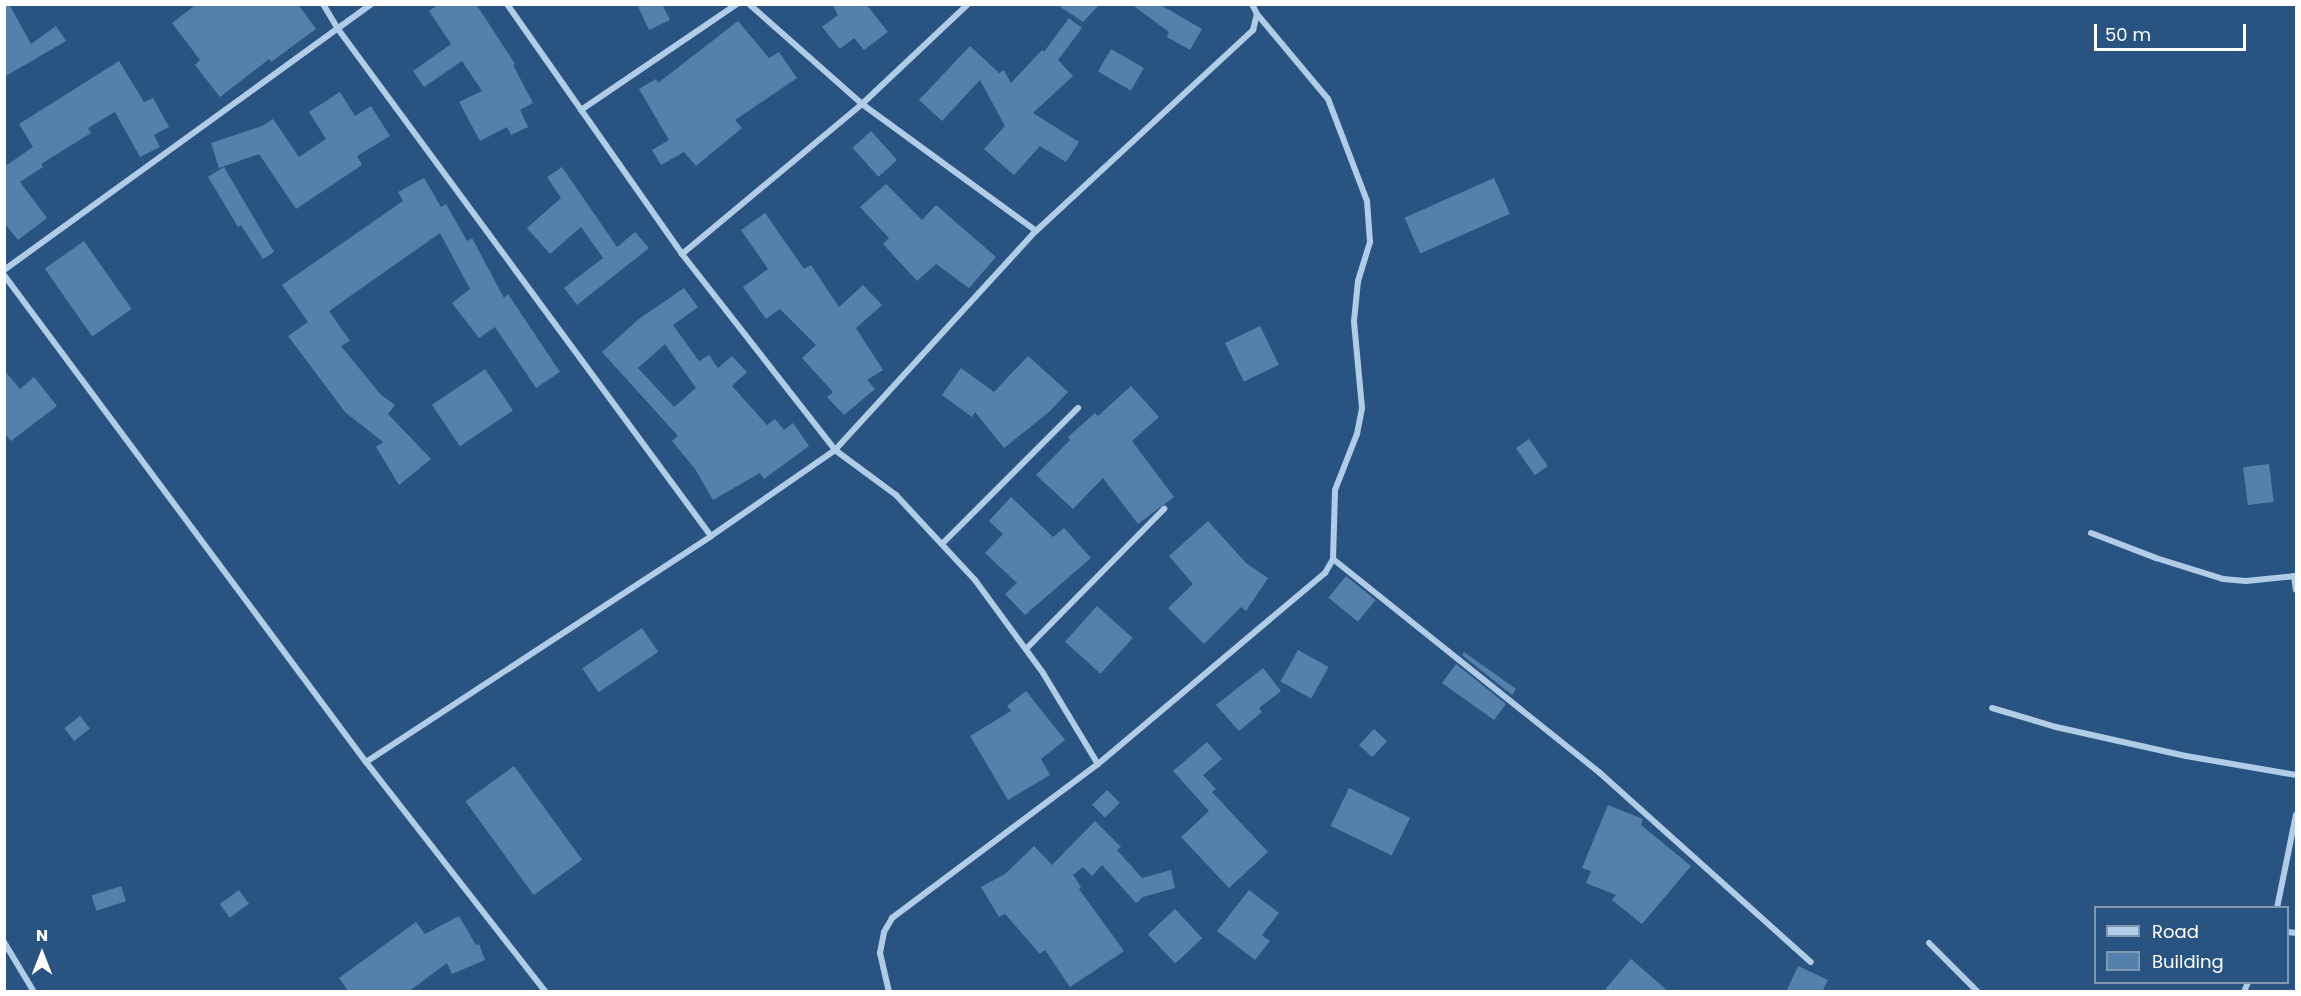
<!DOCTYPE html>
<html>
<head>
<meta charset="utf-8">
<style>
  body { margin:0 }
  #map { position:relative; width:2301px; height:996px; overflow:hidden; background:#295481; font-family:Poppins,sans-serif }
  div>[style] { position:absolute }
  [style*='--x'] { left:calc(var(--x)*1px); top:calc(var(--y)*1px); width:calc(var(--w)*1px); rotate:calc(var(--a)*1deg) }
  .building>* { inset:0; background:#5580ab; transform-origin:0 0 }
  .minor>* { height:6px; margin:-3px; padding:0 3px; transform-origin:3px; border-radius:3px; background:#b1cce6 }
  span { translate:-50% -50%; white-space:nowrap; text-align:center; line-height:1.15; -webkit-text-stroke:4.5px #295481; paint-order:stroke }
  .frame { position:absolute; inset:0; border:6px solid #fff; pointer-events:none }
  .legend { position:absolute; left:2094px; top:906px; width:195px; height:78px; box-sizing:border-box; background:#295481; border:2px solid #7f98b3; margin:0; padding:8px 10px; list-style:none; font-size:18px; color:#fff }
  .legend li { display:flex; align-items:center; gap:12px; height:30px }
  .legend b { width:30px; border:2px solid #7f98b3 }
  .north { position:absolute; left:12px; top:924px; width:60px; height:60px; -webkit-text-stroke:4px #295481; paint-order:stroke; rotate:0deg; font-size:16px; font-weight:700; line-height:24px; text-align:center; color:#fff }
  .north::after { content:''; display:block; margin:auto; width:21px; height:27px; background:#fff; clip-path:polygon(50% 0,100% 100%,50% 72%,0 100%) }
  .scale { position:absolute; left:2094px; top:24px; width:152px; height:27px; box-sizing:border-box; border:3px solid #fff; border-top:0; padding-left:8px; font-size:18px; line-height:21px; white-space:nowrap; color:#fff; -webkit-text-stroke:4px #295481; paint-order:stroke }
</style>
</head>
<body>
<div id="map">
  <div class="building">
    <div style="clip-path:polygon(4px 4px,9px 4px,31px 44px,56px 26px,66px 41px,4px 77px)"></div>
    <div style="clip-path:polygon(197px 4px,298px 4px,316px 29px,271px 62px,269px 59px,220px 97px,195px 65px,200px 60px,172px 23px)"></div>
    <div style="clip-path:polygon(439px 4px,476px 4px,515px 64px,513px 65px,533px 103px,520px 110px,528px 127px,511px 135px,507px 127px,480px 141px,459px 102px,482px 91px,462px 61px,424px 87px,413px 71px,451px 44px,429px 11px)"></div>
    <div style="clip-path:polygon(637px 4px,662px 4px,670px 20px,649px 30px)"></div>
    <div style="clip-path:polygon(832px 4px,866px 4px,888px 32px,864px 50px,854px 38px,840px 49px,822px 27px,838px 15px)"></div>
    <div style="clip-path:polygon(1056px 4px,1100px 4px,1083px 22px)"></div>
    <div style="clip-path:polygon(1131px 4px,1159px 4px,1202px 29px,1190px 50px,1167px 37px,1169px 32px)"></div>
    <div style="clip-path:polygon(1069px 18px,1082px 28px,1058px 60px,1073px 76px,1033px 113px,1079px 142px,1066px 162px,1040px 146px,1014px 175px,984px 149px,1005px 126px,980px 80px,942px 121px,919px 100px,970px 46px,999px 73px,1004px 70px,1011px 83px,1042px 50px,1044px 52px)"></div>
    <div style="clip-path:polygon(738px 21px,769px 58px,779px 52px,797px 78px,735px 120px,742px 128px,696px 166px,684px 152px,661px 165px,652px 150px,669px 140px,639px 89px,656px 79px,658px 83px)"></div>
    <div style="left:1111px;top:49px;width:38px;height:26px;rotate:30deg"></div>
    <div style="clip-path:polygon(119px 61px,144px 102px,153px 98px,169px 127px,154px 135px,160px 147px,140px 157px,115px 112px,88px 128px,91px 133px,41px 164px,43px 167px,20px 182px,47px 218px,18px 240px,4px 223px,4px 162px,7px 165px,33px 147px,19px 124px)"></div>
    <div style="clip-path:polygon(340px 92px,355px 116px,371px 106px,390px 136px,357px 156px,362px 165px,296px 209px,259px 154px,219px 168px,211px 143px,262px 126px,273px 119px,299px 157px,326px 139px,309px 112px)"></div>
    <div style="left:871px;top:131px;width:39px;height:25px;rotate:48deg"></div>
    <div style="clip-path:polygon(224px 167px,274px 252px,263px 259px,241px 225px,238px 227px,208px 177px)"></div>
    <div style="clip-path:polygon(562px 167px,617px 247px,635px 232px,649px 248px,577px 305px,564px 288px,603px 258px,581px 227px,550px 254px,527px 228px,561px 198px,547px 177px)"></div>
    <div style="clip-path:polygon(424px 178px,441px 207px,446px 204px,467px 241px,472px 238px,504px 298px,508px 294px,560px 372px,536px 388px,495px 327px,479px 338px,452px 303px,470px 289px,440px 233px,329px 311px,350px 341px,341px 346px,381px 395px,395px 405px,388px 414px,431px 459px,399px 485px,376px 447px,383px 442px,345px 412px,288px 336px,308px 322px,282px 285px,403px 201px,398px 192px)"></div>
    <div style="left:1494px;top:178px;width:39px;height:98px;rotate:66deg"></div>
    <div style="clip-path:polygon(886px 184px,922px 220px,936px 205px,996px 257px,969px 288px,936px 264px,917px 281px,883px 244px,889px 238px,860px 207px)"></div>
    <div style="clip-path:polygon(765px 213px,804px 269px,811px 265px,839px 307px,863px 285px,882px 305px,856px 328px,883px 370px,867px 380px,875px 389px,844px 415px,827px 397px,833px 392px,802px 358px,816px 345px,780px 309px,766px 319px,743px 287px,768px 269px,741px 230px)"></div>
    <div style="left:84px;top:241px;width:83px;height:48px;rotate:55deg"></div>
    <div style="clip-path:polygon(evenodd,684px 288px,698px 307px,673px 325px,699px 361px,709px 355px,718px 368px,732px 356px,747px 372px,732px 386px,767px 425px,775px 419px,784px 430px,793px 423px,809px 446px,764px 479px,760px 473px,713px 500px,695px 469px,672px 441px,678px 436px,602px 352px,639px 319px,684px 288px,665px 344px,696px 388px,674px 407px,638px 368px,665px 344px)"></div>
    <div style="left:1260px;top:326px;width:43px;height:39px;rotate:64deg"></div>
    <div style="clip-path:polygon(1028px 356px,1068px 392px,1049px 412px,1004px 448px,975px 412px,972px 417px,942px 395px,961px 368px,994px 392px)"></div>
    <div style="left:485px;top:369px;width:50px;height:64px;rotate:56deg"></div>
    <div style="clip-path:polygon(4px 370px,20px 389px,34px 377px,57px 406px,11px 441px,4px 433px)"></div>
    <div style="clip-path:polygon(1131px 386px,1159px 417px,1132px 441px,1174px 497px,1138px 524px,1103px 478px,1073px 509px,1036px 475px,1070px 440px,1068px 437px,1095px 413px,1098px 416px)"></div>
    <div style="left:1529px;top:439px;width:33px;height:16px;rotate:55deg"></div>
    <div style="left:2269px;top:464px;width:38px;height:26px;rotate:83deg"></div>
    <div style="clip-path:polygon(1011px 497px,1053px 537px,1064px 528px,1091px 558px,1025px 615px,1005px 594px,1017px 583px,985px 553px,1003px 534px,989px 521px)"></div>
    <div style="clip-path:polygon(1208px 521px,1246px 563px,1268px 578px,1246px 611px,1241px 607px,1204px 644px,1168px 608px,1193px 584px,1169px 556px)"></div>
    <div style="left:1346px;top:576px;width:38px;height:28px;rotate:39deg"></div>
    <div style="left:1097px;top:606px;width:48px;height:48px;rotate:42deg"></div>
    <div style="left:642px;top:628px;width:29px;height:72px;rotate:56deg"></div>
    <div style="left:1298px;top:650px;width:35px;height:36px;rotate:29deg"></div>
    <div style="clip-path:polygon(1464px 652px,1516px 689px,1512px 695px,1462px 655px)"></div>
    <div style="clip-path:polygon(1456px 664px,1506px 704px,1494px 720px,1442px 683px)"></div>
    <div style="clip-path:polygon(1263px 668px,1281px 691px,1259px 708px,1262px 712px,1239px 731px,1216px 705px)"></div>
    <div style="clip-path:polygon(1026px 691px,1065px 740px,1041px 759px,1050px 775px,1008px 800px,970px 736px,1011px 711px,1007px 706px)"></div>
    <div style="left:80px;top:716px;width:16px;height:20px;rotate:52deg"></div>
    <div style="left:1374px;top:729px;width:18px;height:22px;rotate:43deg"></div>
    <div style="clip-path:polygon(1207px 742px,1222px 759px,1203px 775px,1216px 789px,1212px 792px,1268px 852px,1229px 888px,1181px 837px,1209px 811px,1173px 771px)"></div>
    <div style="left:514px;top:766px;width:116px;height:60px;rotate:54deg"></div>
    <div style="left:1349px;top:788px;width:68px;height:42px;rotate:26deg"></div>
    <div style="left:1107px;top:790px;width:18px;height:21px;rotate:45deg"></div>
    <div style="clip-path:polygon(1608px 805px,1643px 819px,1641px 825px,1691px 866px,1642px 924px,1612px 900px,1616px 895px,1586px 883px,1591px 871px,1582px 868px)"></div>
    <div style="clip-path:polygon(1095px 821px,1121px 847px,1117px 850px,1142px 878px,1171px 870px,1175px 888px,1143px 897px,1136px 903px,1102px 865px,1092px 876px,1083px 867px,1073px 875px,1081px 887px,1079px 889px,1124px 951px,1070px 987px,1045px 950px,1040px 954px,1005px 914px,999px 917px,981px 887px,1005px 874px,1034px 846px,1052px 865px)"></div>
    <div style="left:121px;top:886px;width:16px;height:31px;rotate:72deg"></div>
    <div style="left:239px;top:890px;width:17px;height:24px;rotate:54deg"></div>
    <div style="clip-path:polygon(1249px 890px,1279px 913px,1262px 935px,1270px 941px,1255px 960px,1217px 931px)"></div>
    <div style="left:1175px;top:909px;width:40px;height:37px;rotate:47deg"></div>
    <div style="clip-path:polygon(459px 916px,476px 945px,479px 944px,485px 960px,452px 974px,447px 963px,408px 992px,349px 992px,339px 978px,416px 922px,425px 934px)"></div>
    <div style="clip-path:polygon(1631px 959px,1669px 992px,1603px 992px)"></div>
    <div style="clip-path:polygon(1798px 966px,1828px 980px,1822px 992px,1786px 992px)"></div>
  </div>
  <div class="minor">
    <div style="--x:323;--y:4;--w:29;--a:59"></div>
    <div style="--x:338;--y:29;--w:629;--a:53.66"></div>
    <div style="--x:507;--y:4;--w:305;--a:55"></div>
    <div style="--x:682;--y:254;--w:249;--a:52"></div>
    <div style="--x:835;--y:450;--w:76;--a:36.4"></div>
    <div style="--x:896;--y:495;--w:116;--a:47.1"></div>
    <div style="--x:975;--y:580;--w:115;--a:53.8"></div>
    <div style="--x:1043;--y:673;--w:106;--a:58.9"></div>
    <div style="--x:749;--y:4;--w:151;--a:41.5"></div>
    <div style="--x:862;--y:104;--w:215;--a:36.1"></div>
    <div style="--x:581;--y:110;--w:189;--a:-34.2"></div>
    <div style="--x:682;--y:254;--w:234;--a:-39.8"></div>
    <div style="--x:862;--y:104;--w:146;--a:-43.3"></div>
    <div style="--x:4;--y:270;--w:454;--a:-35.9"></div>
    <div style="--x:4;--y:275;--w:607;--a:53.38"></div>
    <div style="--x:366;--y:762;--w:412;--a:-33.2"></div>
    <div style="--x:711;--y:536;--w:151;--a:-34.7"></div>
    <div style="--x:835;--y:450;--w:297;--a:-47.5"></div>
    <div style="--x:1036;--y:231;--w:296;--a:-42.8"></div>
    <div style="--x:1253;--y:30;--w:16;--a:-76"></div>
    <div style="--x:1257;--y:14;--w:11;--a:-117"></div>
    <div style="--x:2091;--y:533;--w:70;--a:21"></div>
    <div style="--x:2156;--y:558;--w:70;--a:17.4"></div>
    <div style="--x:2223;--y:579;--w:23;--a:5"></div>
    <div style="--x:2246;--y:581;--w:50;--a:-5.7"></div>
    <div style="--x:943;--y:543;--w:191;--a:-45"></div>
    <div style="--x:1333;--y:559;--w:342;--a:38.7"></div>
    <div style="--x:1600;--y:773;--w:283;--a:41.9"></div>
    <div style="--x:2294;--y:576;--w:14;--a:82"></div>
    <div style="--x:1026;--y:649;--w:197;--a:-45.4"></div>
    <div style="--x:1992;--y:708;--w:67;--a:16.5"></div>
    <div style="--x:2056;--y:727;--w:133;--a:12.6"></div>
    <div style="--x:2186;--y:756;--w:112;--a:9.8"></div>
    <div style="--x:366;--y:762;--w:292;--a:52"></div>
    <div style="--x:2277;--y:908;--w:95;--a:-78.5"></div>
    <div style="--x:2288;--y:932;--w:8;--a:7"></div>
    <div style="--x:4;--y:942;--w:58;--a:59"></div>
    <div style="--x:1929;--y:943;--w:69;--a:45"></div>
    <div style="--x:889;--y:992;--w:40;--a:-103"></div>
    <div style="--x:880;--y:953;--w:21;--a:-79"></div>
    <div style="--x:884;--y:932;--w:16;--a:-60"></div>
    <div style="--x:892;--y:918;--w:257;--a:-36.8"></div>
    <div style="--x:1098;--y:764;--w:297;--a:-40.1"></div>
    <div style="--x:1325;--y:573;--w:16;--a:-60"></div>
    <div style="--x:1333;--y:559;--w:69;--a:-88.3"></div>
    <div style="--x:1335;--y:490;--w:60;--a:-68.6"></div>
    <div style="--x:1357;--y:434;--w:26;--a:-79"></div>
    <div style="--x:1362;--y:408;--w:87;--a:-95.3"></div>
    <div style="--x:1354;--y:321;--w:40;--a:-84.3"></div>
    <div style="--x:1358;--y:281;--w:41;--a:-72.9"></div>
    <div style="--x:1370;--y:242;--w:41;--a:-94.2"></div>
    <div style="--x:1367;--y:201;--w:109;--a:-110.9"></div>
    <div style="--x:1328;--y:99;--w:111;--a:-129.9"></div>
    <div style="--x:2244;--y:992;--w:11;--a:-68"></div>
  </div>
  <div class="frame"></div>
  <ul class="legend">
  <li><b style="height:8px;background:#b1cce6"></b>Road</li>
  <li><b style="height:16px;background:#5580ab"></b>Building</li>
  </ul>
  <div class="north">N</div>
  <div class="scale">50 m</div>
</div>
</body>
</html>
